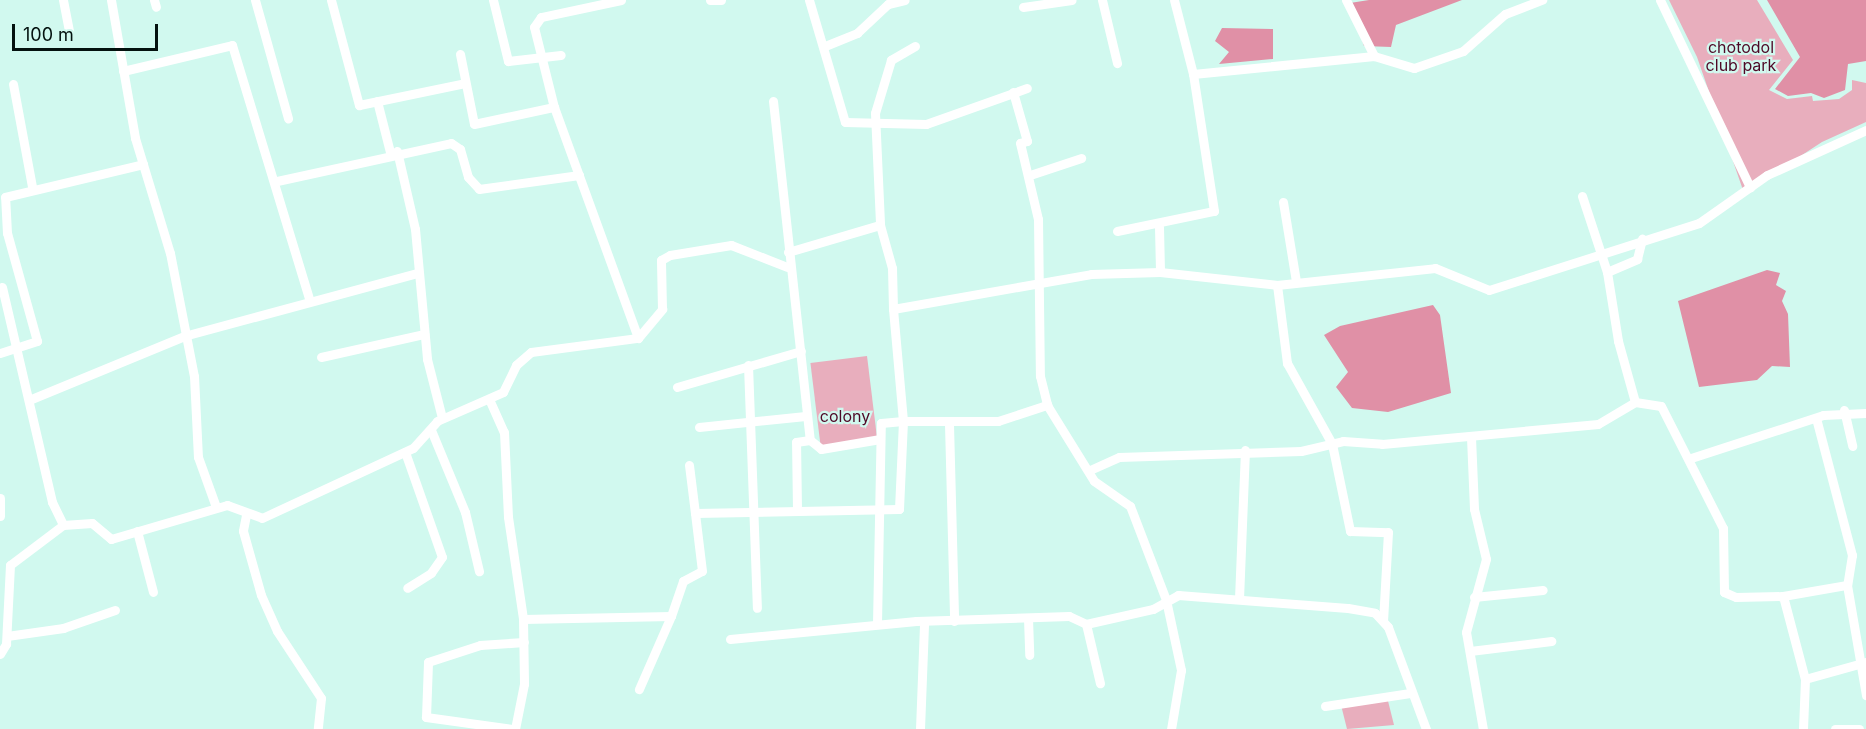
<!DOCTYPE html>
<html>
<head>
<meta charset="utf-8">
<style>
  body { margin:0 }
  #map { position:relative; width:1866px; height:729px; overflow:hidden; background:#d1f9ef; font-family:Inter,sans-serif }
  div>[style] { position:absolute }
  [style*='--x'] { left:calc(var(--x)*1px); top:calc(var(--y)*1px); width:calc(var(--w)*1px); rotate:calc(var(--a)*1deg) }
  .green>* { inset:0; background:#e8aebd; transform-origin:0 0 }
  .water>* { inset:0; background:#e090a6 }
  .minor>* { height:9px; margin:-4.5px; padding:0 4.5px; transform-origin:4.5px; border-radius:4.5px; background:#fff }
  span { translate:-50% -50%; white-space:nowrap; text-align:center; line-height:1.15; -webkit-text-stroke:4.5px #d1f9ef; paint-order:stroke }
  .park-label { font-size:16px; color:#4f0826 }
  .scale { position:absolute; left:12px; top:24px; width:146px; height:27px; box-sizing:border-box; border:3px solid #04120f; border-top:0; padding-left:8px; font-size:18px; line-height:21px; white-space:nowrap; color:#04120f; -webkit-text-stroke:4px #d1f9ef; paint-order:stroke }
</style>
</head>
<body>
<div id="map">
  <div class="green">
    <div style="clip-path:polygon(1669px 0,1757px 0,1793px 60px,1769px 90px,1787px 99px,1812px 96px,1813px 101px,1839px 99px,1852px 90px,1852px 80px,1866px 83px,1866px 122px,1822px 142px,1744px 193px,1697px 57px)"></div>
    <div style="left:867px;top:356px;width:86px;height:57px;rotate:83deg"></div>
    <div style="clip-path:polygon(1387px 697px,1394px 725px,1347px 729px,1341px 705px)"></div>
  </div>
  <div class="water">
    <div style="clip-path:polygon(1369px 0,1462px 0,1396px 25px,1391px 47px,1364px 46px,1350px 3px)"></div>
    <div style="clip-path:polygon(1767px 0,1866px 0,1866px 61px,1848px 64px,1845px 90px,1824px 98px,1811px 93px,1788px 96px,1775px 89px,1800px 57px)"></div>
    <div style="clip-path:polygon(1222px 28px,1273px 29px,1273px 59px,1219px 64px,1229px 52px,1215px 41px)"></div>
    <div style="clip-path:polygon(1767px 270px,1780px 273px,1776px 285px,1786px 291px,1782px 301px,1788px 314px,1790px 367px,1772px 366px,1757px 380px,1699px 387px,1678px 301px)"></div>
    <div style="clip-path:polygon(1433px 305px,1440px 315px,1451px 393px,1388px 412px,1352px 408px,1336px 387px,1348px 372px,1324px 335px,1340px 326px)"></div>
  </div>
  <div class="minor">
    <div style="--x:63;--y:0;--w:32;--a:79"></div>
    <div style="--x:111;--y:0;--w:140;--a:80.1"></div>
    <div style="--x:135;--y:138;--w:120;--a:73.1"></div>
    <div style="--x:170;--y:253;--w:125;--a:79"></div>
    <div style="--x:194;--y:376;--w:81;--a:87.2"></div>
    <div style="--x:198;--y:457;--w:53;--a:70.2"></div>
    <div style="--x:154;--y:0;--w:7;--a:74"></div>
    <div style="--x:255;--y:0;--w:123;--a:74.4"></div>
    <div style="--x:331;--y:0;--w:109;--a:75.1"></div>
    <div style="--x:359;--y:105;--w:108;--a:-11.7"></div>
    <div style="--x:493;--y:0;--w:63;--a:76.2"></div>
    <div style="--x:508;--y:61;--w:53;--a:-6.5"></div>
    <div style="--x:621;--y:0;--w:82;--a:168"></div>
    <div style="--x:541;--y:17;--w:12;--a:125"></div>
    <div style="--x:534;--y:27;--w:82;--a:76"></div>
    <div style="--x:554;--y:107;--w:246;--a:70"></div>
    <div style="--x:710;--y:0;--w:11;--a:0"></div>
    <div style="--x:809;--y:0;--w:127;--a:73.6"></div>
    <div style="--x:845;--y:122;--w:81;--a:1.4"></div>
    <div style="--x:926;--y:124;--w:107;--a:-19.6"></div>
    <div style="--x:1102;--y:0;--w:65;--a:76.6"></div>
    <div style="--x:1346;--y:0;--w:63;--a:63.4"></div>
    <div style="--x:1660;--y:0;--w:208;--a:64.3"></div>
    <div style="--x:1023;--y:7;--w:49;--a:-8.1"></div>
    <div style="--x:825;--y:46;--w:35;--a:-22"></div>
    <div style="--x:857;--y:33;--w:42;--a:-43.1"></div>
    <div style="--x:888;--y:4;--w:17;--a:-13"></div>
    <div style="--x:915;--y:46;--w:28;--a:150"></div>
    <div style="--x:891;--y:60;--w:55;--a:106.8"></div>
    <div style="--x:875;--y:113;--w:112;--a:87.4"></div>
    <div style="--x:880;--y:225;--w:45;--a:74.4"></div>
    <div style="--x:892;--y:268;--w:41;--a:88.6"></div>
    <div style="--x:893;--y:309;--w:201;--a:-10"></div>
    <div style="--x:1091;--y:274;--w:69;--a:-1.7"></div>
    <div style="--x:1160;--y:272;--w:118;--a:6.3"></div>
    <div style="--x:1277;--y:285;--w:159;--a:-6.1"></div>
    <div style="--x:1435;--y:268;--w:58;--a:22.2"></div>
    <div style="--x:1489;--y:290;--w:220;--a:-17.7"></div>
    <div style="--x:1699;--y:223;--w:83;--a:-35.2"></div>
    <div style="--x:1767;--y:175;--w:109;--a:-24.4"></div>
    <div style="--x:460;--y:54;--w:71;--a:78.7"></div>
    <div style="--x:474;--y:124;--w:82;--a:-12"></div>
    <div style="--x:123;--y:71;--w:112;--a:-13.4"></div>
    <div style="--x:232;--y:45;--w:265;--a:73.1"></div>
    <div style="--x:1193;--y:74;--w:182;--a:-5.7"></div>
    <div style="--x:1374;--y:56;--w:42;--a:16.7"></div>
    <div style="--x:1414;--y:68;--w:52;--a:-19.1"></div>
    <div style="--x:1463;--y:51;--w:56;--a:-41.4"></div>
    <div style="--x:1505;--y:14;--w:40;--a:-21"></div>
    <div style="--x:13;--y:84;--w:105;--a:79.5"></div>
    <div style="--x:1013;--y:92;--w:51;--a:74.1"></div>
    <div style="--x:1027;--y:141;--w:7;--a:164"></div>
    <div style="--x:1020;--y:143;--w:78;--a:76.7"></div>
    <div style="--x:1038;--y:219;--w:157;--a:89.3"></div>
    <div style="--x:1040;--y:376;--w:30;--a:76"></div>
    <div style="--x:1047;--y:405;--w:89;--a:58.3"></div>
    <div style="--x:1094;--y:481;--w:44;--a:34.8"></div>
    <div style="--x:1130;--y:506;--w:101;--a:69"></div>
    <div style="--x:1166;--y:600;--w:72;--a:77.9"></div>
    <div style="--x:1181;--y:670;--w:60;--a:99.6"></div>
    <div style="--x:377;--y:101;--w:53;--a:75.7"></div>
    <div style="--x:773;--y:101;--w:341;--a:83.8"></div>
    <div style="--x:810;--y:440;--w:14;--a:39"></div>
    <div style="--x:821;--y:449;--w:60;--a:-9.6"></div>
    <div style="--x:397;--y:151;--w:80;--a:77"></div>
    <div style="--x:415;--y:229;--w:131;--a:84.7"></div>
    <div style="--x:427;--y:359;--w:61;--a:75.7"></div>
    <div style="--x:1030;--y:175;--w:54;--a:-18.4"></div>
    <div style="--x:277;--y:181;--w:178;--a:-12.3"></div>
    <div style="--x:451;--y:143;--w:11;--a:34"></div>
    <div style="--x:460;--y:149;--w:29;--a:74"></div>
    <div style="--x:468;--y:177;--w:16;--a:47"></div>
    <div style="--x:479;--y:189;--w:101;--a:-8"></div>
    <div style="--x:1582;--y:196;--w:80;--a:71.8"></div>
    <div style="--x:1607;--y:272;--w:70;--a:80.9"></div>
    <div style="--x:1618;--y:341;--w:63;--a:74.4"></div>
    <div style="--x:1283;--y:202;--w:80;--a:80.7"></div>
    <div style="--x:1159;--y:227;--w:45;--a:88.7"></div>
    <div style="--x:1117;--y:231;--w:99;--a:-11.7"></div>
    <div style="--x:1214;--y:211;--w:139;--a:-98.7"></div>
    <div style="--x:1193;--y:74;--w:76;--a:-104.4"></div>
    <div style="--x:788;--y:252;--w:96;--a:-16.4"></div>
    <div style="--x:1607;--y:272;--w:33;--a:-23"></div>
    <div style="--x:1637;--y:259;--w:21;--a:-76"></div>
    <div style="--x:1277;--y:285;--w:79;--a:82.7"></div>
    <div style="--x:1287;--y:363;--w:93;--a:60.9"></div>
    <div style="--x:1332;--y:444;--w:89;--a:78.3"></div>
    <div style="--x:1350;--y:531;--w:38;--a:2"></div>
    <div style="--x:1388;--y:532;--w:89;--a:93.2"></div>
    <div style="--x:2;--y:287;--w:221;--a:76.9"></div>
    <div style="--x:52;--y:502;--w:25;--a:64"></div>
    <div style="--x:0;--y:353;--w:39;--a:-18"></div>
    <div style="--x:37;--y:341;--w:112;--a:-105.5"></div>
    <div style="--x:7;--y:233;--w:36;--a:-93"></div>
    <div style="--x:5;--y:197;--w:142;--a:-13.4"></div>
    <div style="--x:321;--y:357;--w:106;--a:-12.6"></div>
    <div style="--x:748;--y:365;--w:243;--a:87.9"></div>
    <div style="--x:677;--y:387;--w:129;--a:-16.2"></div>
    <div style="--x:489;--y:399;--w:36;--a:66"></div>
    <div style="--x:504;--y:432;--w:85;--a:87.3"></div>
    <div style="--x:508;--y:517;--w:103;--a:81.6"></div>
    <div style="--x:523;--y:619;--w:65;--a:89.1"></div>
    <div style="--x:524;--y:684;--w:46;--a:101.3"></div>
    <div style="--x:29;--y:400;--w:168;--a:-22.4"></div>
    <div style="--x:184;--y:336;--w:242;--a:-15.1"></div>
    <div style="--x:1844;--y:410;--w:37;--a:77"></div>
    <div style="--x:1816;--y:418;--w:142;--a:75.3"></div>
    <div style="--x:1852;--y:555;--w:30;--a:99"></div>
    <div style="--x:1847;--y:585;--w:112;--a:80.2"></div>
    <div style="--x:949;--y:424;--w:197;--a:88.5"></div>
    <div style="--x:699;--y:427;--w:107;--a:-5.9"></div>
    <div style="--x:431;--y:430;--w:89;--a:67.5"></div>
    <div style="--x:465;--y:512;--w:61;--a:76.7"></div>
    <div style="--x:1471;--y:437;--w:72;--a:87.6"></div>
    <div style="--x:1474;--y:509;--w:51;--a:76.5"></div>
    <div style="--x:1486;--y:559;--w:76;--a:105.3"></div>
    <div style="--x:1466;--y:632;--w:98;--a:80.1"></div>
    <div style="--x:405;--y:452;--w:111;--a:70.6"></div>
    <div style="--x:442;--y:557;--w:19;--a:125"></div>
    <div style="--x:431;--y:573;--w:28;--a:148"></div>
    <div style="--x:1691;--y:458;--w:139;--a:-18"></div>
    <div style="--x:1823;--y:415;--w:43;--a:-2.7"></div>
    <div style="--x:689;--y:465;--w:48;--a:82.9"></div>
    <div style="--x:1090;--y:470;--w:32;--a:-24"></div>
    <div style="--x:1119;--y:457;--w:182;--a:-1.9"></div>
    <div style="--x:1301;--y:451;--w:43;--a:-13.4"></div>
    <div style="--x:1343;--y:441;--w:39;--a:4"></div>
    <div style="--x:1382;--y:444;--w:217;--a:-5.3"></div>
    <div style="--x:1598;--y:424;--w:43;--a:-30.7"></div>
    <div style="--x:1635;--y:402;--w:26;--a:9"></div>
    <div style="--x:1661;--y:406;--w:137;--a:63.1"></div>
    <div style="--x:1723;--y:528;--w:64;--a:89.1"></div>
    <div style="--x:1724;--y:592;--w:13;--a:23"></div>
    <div style="--x:1736;--y:597;--w:47;--a:-1.2"></div>
    <div style="--x:1783;--y:596;--w:65;--a:-9.8"></div>
    <div style="--x:0;--y:498;--w:18;--a:90"></div>
    <div style="--x:797;--y:510;--w:68;--a:-90.8"></div>
    <div style="--x:796;--y:442;--w:14;--a:-8"></div>
    <div style="--x:246;--y:515;--w:16;--a:101"></div>
    <div style="--x:243;--y:531;--w:66;--a:74.3"></div>
    <div style="--x:261;--y:595;--w:39;--a:66"></div>
    <div style="--x:277;--y:631;--w:80;--a:56.7"></div>
    <div style="--x:321;--y:698;--w:31;--a:96"></div>
    <div style="--x:137;--y:531;--w:63;--a:75.3"></div>
    <div style="--x:1783;--y:596;--w:86;--a:75.2"></div>
    <div style="--x:1474;--y:597;--w:69;--a:-5.8"></div>
    <div style="--x:1239;--y:599;--w:149;--a:-87.7"></div>
    <div style="--x:671;--y:616;--w:37;--a:-71"></div>
    <div style="--x:683;--y:581;--w:21;--a:-28"></div>
    <div style="--x:702;--y:571;--w:58;--a:-96.9"></div>
    <div style="--x:695;--y:513;--w:204;--a:-1.1"></div>
    <div style="--x:899;--y:509;--w:88;--a:-87.4"></div>
    <div style="--x:903;--y:421;--w:95;--a:0"></div>
    <div style="--x:998;--y:421;--w:52;--a:-18.1"></div>
    <div style="--x:1028;--y:618;--w:37;--a:88"></div>
    <div style="--x:523;--y:619;--w:148;--a:-1.2"></div>
    <div style="--x:671;--y:616;--w:80;--a:113.7"></div>
    <div style="--x:877;--y:624;--w:201;--a:-88.9"></div>
    <div style="--x:881;--y:423;--w:22;--a:-5"></div>
    <div style="--x:903;--y:421;--w:112;--a:-95.1"></div>
    <div style="--x:1086;--y:624;--w:61;--a:76.7"></div>
    <div style="--x:7;--y:636;--w:57;--a:-8.1"></div>
    <div style="--x:63;--y:628;--w:55;--a:-19.1"></div>
    <div style="--x:730;--y:639;--w:187;--a:-5.5"></div>
    <div style="--x:916;--y:621;--w:153;--a:-1.9"></div>
    <div style="--x:1069;--y:616;--w:19;--a:25"></div>
    <div style="--x:1086;--y:624;--w:69;--a:-12.6"></div>
    <div style="--x:1153;--y:609;--w:29;--a:-29"></div>
    <div style="--x:1178;--y:595;--w:170;--a:4.4"></div>
    <div style="--x:1348;--y:608;--w:27;--a:10"></div>
    <div style="--x:1375;--y:613;--w:19;--a:47"></div>
    <div style="--x:1388;--y:627;--w:109;--a:69.6"></div>
    <div style="--x:1470;--y:651;--w:82;--a:-7"></div>
    <div style="--x:0;--y:654;--w:12;--a:-59"></div>
    <div style="--x:6;--y:644;--w:79;--a:-87.1"></div>
    <div style="--x:10;--y:565;--w:66;--a:-37"></div>
    <div style="--x:63;--y:525;--w:29;--a:-4"></div>
    <div style="--x:92;--y:523;--w:25;--a:40"></div>
    <div style="--x:111;--y:539;--w:121;--a:-16.3"></div>
    <div style="--x:227;--y:505;--w:37;--a:20"></div>
    <div style="--x:262;--y:518;--w:166;--a:-24.9"></div>
    <div style="--x:413;--y:448;--w:36;--a:-48"></div>
    <div style="--x:437;--y:421;--w:72;--a:-23.7"></div>
    <div style="--x:503;--y:392;--w:30;--a:-64"></div>
    <div style="--x:516;--y:365;--w:20;--a:-41"></div>
    <div style="--x:531;--y:352;--w:108;--a:-7.5"></div>
    <div style="--x:638;--y:338;--w:38;--a:-50"></div>
    <div style="--x:662;--y:309;--w:49;--a:-91.2"></div>
    <div style="--x:661;--y:260;--w:10;--a:-29"></div>
    <div style="--x:670;--y:255;--w:62;--a:-9.3"></div>
    <div style="--x:731;--y:245;--w:60;--a:21.4"></div>
    <div style="--x:1325;--y:706;--w:86;--a:-8.7"></div>
    <div style="--x:512;--y:729;--w:87;--a:-172.1"></div>
    <div style="--x:426;--y:717;--w:55;--a:-87.9"></div>
    <div style="--x:428;--y:662;--w:55;--a:-18.1"></div>
    <div style="--x:480;--y:645;--w:44;--a:-3.9"></div>
    <div style="--x:920;--y:729;--w:106;--a:-87.8"></div>
    <div style="--x:1803;--y:729;--w:50;--a:-87.7"></div>
    <div style="--x:1805;--y:679;--w:63;--a:-15.6"></div>
    <div style="--x:1835;--y:729;--w:24;--a:0"></div>
  </div>
  <div class="park-label">
    <span style="left:1741px;top:56px">chotodol<br>club park</span>
    <span style="left:845px;top:416px">colony</span>
  </div>
  <div class="scale">100 m</div>
</div>
</body>
</html>
